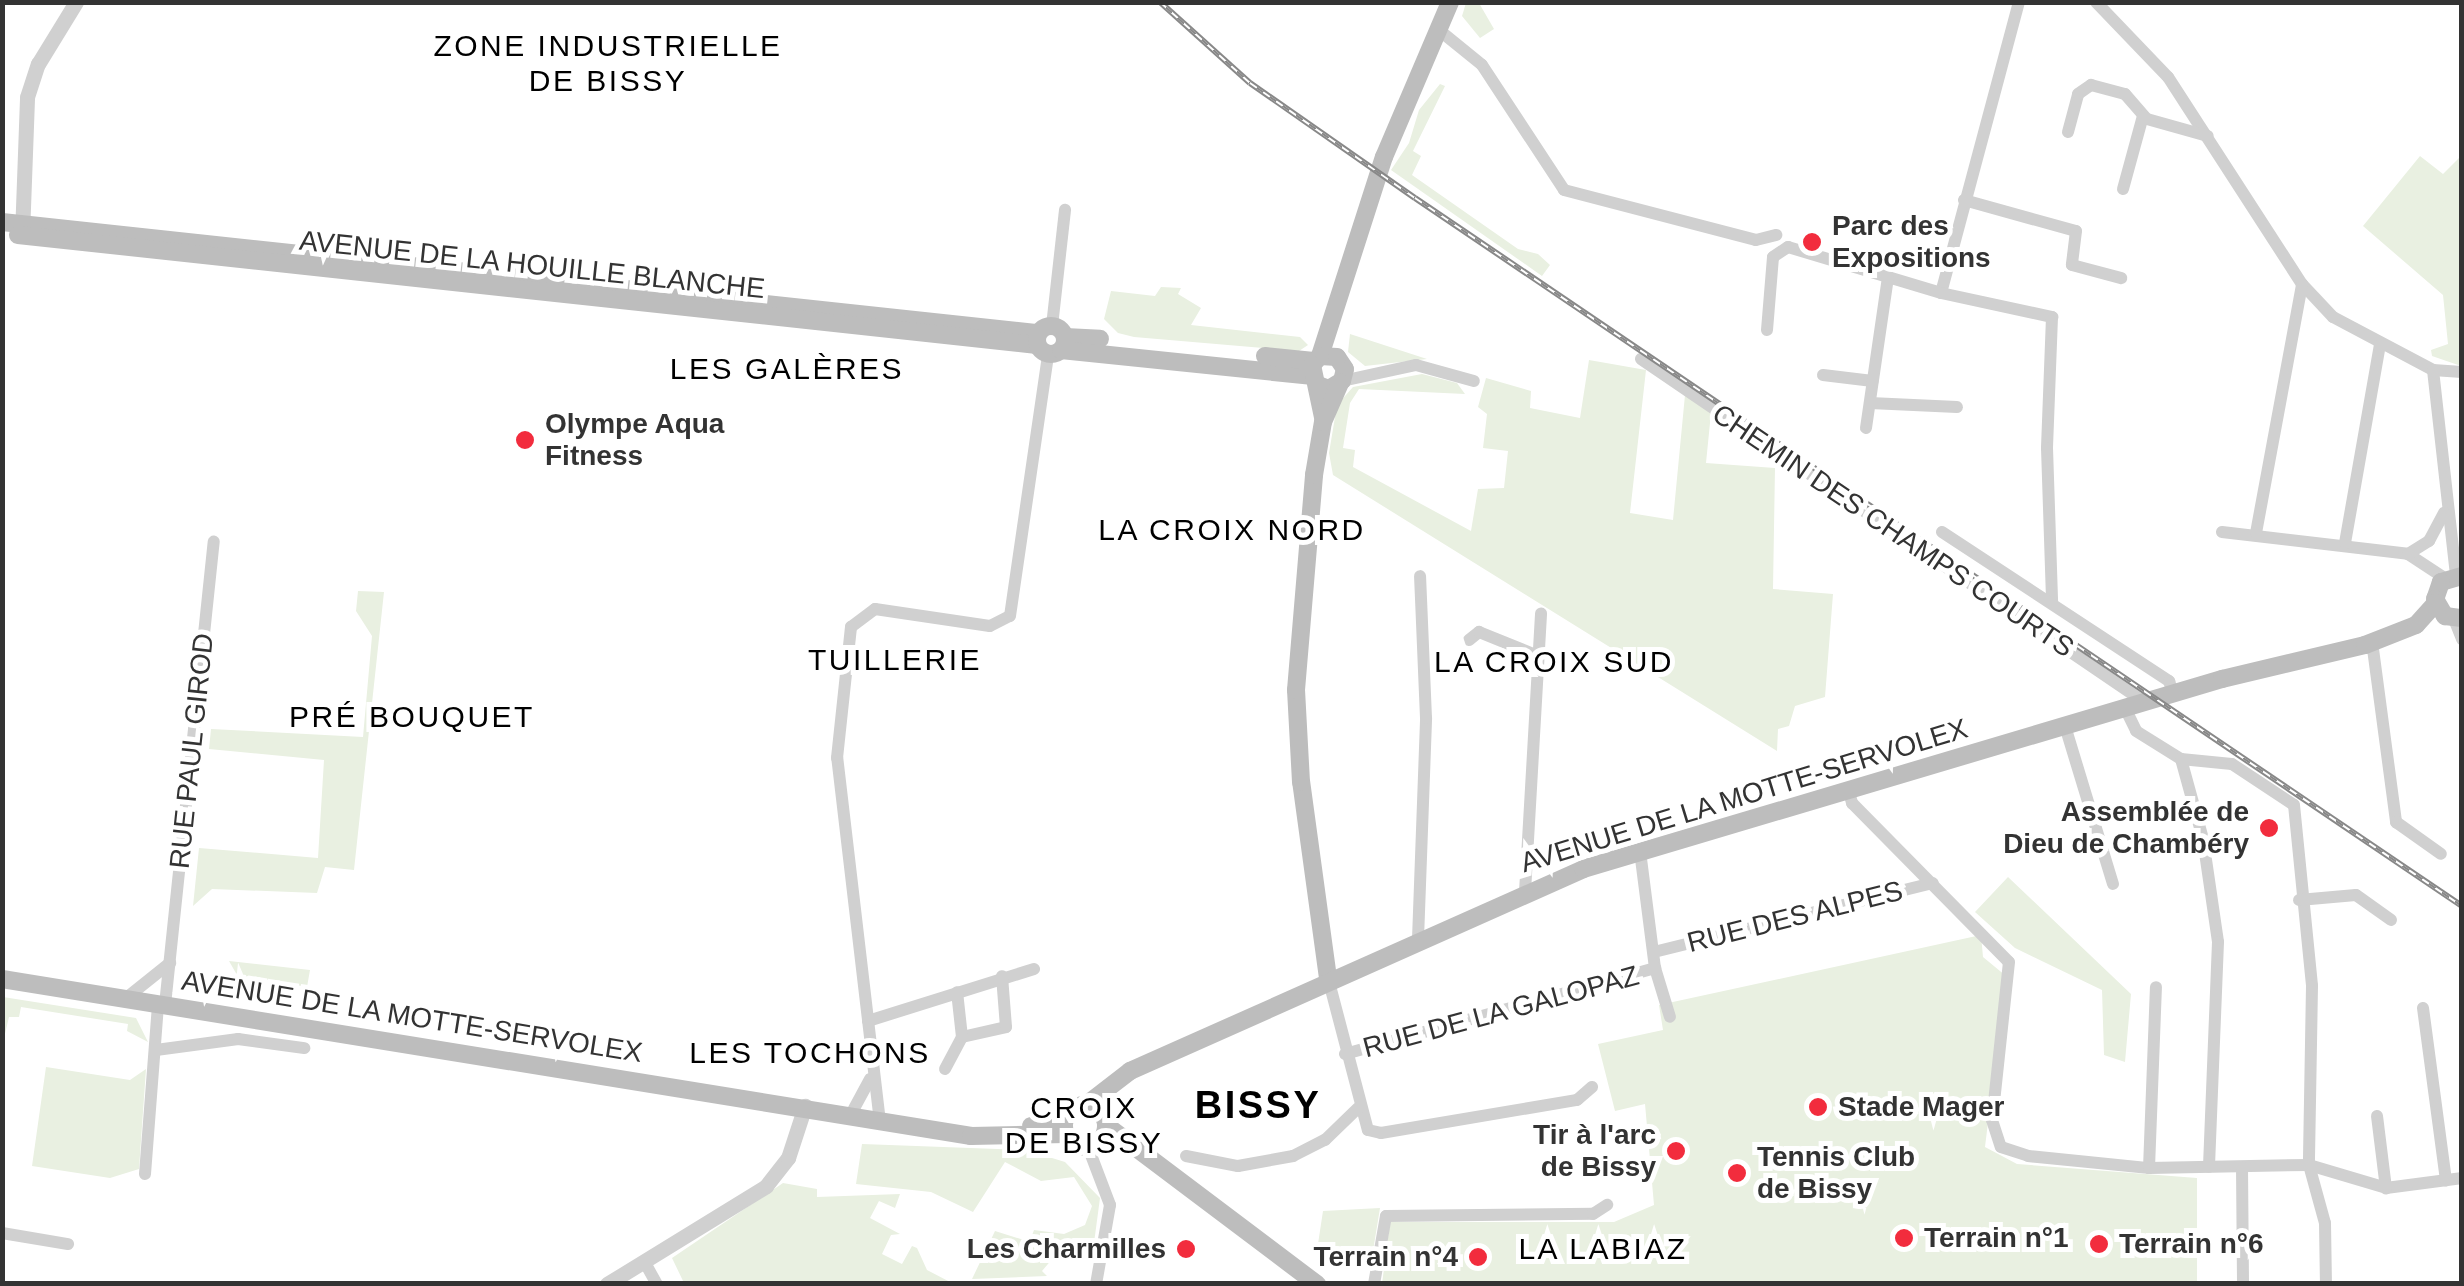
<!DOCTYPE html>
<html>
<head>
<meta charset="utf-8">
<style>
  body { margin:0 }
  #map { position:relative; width:2464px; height:1286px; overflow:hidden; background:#fff; font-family:Arial,sans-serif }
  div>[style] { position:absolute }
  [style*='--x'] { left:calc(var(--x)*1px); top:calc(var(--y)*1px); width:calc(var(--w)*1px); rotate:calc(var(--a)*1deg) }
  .green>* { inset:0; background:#e9f0e1 }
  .minor>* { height:12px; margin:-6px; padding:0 6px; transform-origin:6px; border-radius:6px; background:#d0d0d0 }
  .tertiary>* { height:15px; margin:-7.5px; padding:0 7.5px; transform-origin:7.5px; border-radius:7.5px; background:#d0d0d0 }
  .secondary>* { height:18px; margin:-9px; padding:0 9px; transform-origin:9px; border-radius:9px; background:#bdbdbd }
  .secondary>.ring { margin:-9px; padding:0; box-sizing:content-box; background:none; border:18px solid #bdbdbd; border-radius:50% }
  .rail>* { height:6px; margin-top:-3px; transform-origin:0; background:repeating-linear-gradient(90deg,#fff 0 8px,#888 0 16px); box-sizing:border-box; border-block:2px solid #888 }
  .dots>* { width:28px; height:28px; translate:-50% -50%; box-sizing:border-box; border:5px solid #fff; border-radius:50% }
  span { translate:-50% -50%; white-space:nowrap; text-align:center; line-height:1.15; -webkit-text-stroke:10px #fff; paint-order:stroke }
  .poi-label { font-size:28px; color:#333; font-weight:700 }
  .left { translate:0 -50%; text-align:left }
  .right { translate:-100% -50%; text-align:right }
  .street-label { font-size:28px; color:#333 }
  .neighbourhood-label { font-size:30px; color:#000; letter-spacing:2.5px }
  .district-label { font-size:38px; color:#000; font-weight:700; letter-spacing:2.5px }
  .frame { position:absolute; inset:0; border:5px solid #333; pointer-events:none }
</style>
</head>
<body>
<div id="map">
  <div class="green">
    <div style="clip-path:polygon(1466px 3px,1479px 3px,1494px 29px,1480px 38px,1462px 16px)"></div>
    <div style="clip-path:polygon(1440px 84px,1445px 86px,1413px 151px,1421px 156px,1412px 175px,1518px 249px,1538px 254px,1550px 265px,1542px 276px,1391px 170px,1409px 143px,1419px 110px)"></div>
    <div style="clip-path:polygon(2420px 156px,2443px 174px,2461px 156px,2461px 366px,2432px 356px,2431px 350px,2448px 344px,2443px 295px,2363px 226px)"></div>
    <div style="clip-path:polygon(1161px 287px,1181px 288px,1178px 294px,1201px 308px,1191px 325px,1300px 337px,1308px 345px,1299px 351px,1134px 337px,1118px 333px,1104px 319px,1111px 291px,1155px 296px)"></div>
    <div style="clip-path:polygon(1350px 334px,1427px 359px,1365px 366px,1348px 352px)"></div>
    <div style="clip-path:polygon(1589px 360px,1646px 370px,1630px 513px,1673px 520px,1685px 395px,1711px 413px,1706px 463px,1775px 468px,1773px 589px,1833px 594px,1825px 697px,1795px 706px,1789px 726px,1778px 729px,1777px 751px,1333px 475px,1329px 453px,1337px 405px,1353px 387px,1422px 374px,1457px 383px,1465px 394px,1359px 389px,1350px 403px,1343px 448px,1355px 450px,1353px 467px,1471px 531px,1478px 489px,1504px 488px,1508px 451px,1483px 448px,1487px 414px,1478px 407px,1486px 378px,1531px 391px,1530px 408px,1580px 418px)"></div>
    <div style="clip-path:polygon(358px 591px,384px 592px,354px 870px,325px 867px,317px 893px,212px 889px,193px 906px,199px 848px,318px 858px,324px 760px,209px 749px,211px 729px,363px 737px,372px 636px,356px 611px)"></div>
    <div style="clip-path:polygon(2008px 877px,2131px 994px,2125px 1062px,2104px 1055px,2102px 990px,2015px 948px,1975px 912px)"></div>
    <div style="clip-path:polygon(1981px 935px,1983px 957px,2006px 976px,1985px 1147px,2017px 1164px,2197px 1178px,2197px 1283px,1382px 1284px,1390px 1222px,1614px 1222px,1654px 1205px,1645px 1104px,1615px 1111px,1598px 1044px,1663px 1030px,1659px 1005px)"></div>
    <div style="clip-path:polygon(229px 961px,310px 970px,307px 987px,247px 976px,241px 982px)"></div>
    <div style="clip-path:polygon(3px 997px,136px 1018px,148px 1042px,127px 1031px,128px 1024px,21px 1007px,19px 1017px,9px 1017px,3px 1042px)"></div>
    <div style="clip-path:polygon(46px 1067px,130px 1080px,146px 1069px,139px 1169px,110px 1178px,32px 1166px)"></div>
    <div style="clip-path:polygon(862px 1144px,1026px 1150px,1065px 1162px,1100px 1198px,1094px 1243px,1031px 1238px,1034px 1230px,1064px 1234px,1085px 1225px,1092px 1206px,1074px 1177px,1041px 1181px,1005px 1162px,973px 1212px,931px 1192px,856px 1184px)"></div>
    <div style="clip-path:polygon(783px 1183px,817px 1189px,817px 1197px,900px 1194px,895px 1208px,879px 1201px,870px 1218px,900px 1234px,891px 1235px,882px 1254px,902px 1264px,912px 1246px,917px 1248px,927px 1270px,952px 1283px,684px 1283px,672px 1258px)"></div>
    <div style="clip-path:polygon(1380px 1208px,1373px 1251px,1318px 1244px,1323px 1211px)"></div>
    <div style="clip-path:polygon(995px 1231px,1059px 1251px,1042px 1271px,1047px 1276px,972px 1279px)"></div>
  </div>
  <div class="minor">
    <div style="--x:2096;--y:2;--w:104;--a:46.2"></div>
    <div style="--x:2168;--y:77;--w:247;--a:57.1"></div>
    <div style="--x:2302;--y:284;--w:45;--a:46.8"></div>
    <div style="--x:2333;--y:317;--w:113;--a:27.9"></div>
    <div style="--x:2433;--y:370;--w:29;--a:4"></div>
    <div style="--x:1439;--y:30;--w:55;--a:39.1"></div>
    <div style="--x:1482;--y:65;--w:149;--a:56.7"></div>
    <div style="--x:1564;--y:190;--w:198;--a:14.6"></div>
    <div style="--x:1756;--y:240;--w:21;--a:-14"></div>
    <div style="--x:2068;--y:132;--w:39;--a:-75"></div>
    <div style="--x:2078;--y:94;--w:16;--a:-35"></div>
    <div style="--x:2091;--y:85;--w:35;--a:15"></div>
    <div style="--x:2125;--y:94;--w:33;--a:49"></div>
    <div style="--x:2147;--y:119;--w:63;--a:15.6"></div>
    <div style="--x:2123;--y:189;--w:76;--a:-74.7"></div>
    <div style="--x:1964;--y:200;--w:116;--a:15.5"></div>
    <div style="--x:2076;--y:231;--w:34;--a:97"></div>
    <div style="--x:2072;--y:265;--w:51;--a:14.9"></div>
    <div style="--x:1941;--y:293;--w:301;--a:-75"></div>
    <div style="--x:1052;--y:326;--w:117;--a:-83.6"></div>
    <div style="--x:1767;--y:330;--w:73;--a:-85.3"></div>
    <div style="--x:1773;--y:257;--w:18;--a:-34"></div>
    <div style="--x:1788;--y:247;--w:160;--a:16.7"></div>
    <div style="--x:1941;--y:293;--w:114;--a:12.2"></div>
    <div style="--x:2052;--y:317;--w:131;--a:92.2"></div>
    <div style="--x:2047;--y:448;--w:154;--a:88.1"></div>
    <div style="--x:1641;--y:359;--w:609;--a:34.29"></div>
    <div style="--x:2433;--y:370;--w:206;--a:83.6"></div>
    <div style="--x:1823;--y:375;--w:50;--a:6.8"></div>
    <div style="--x:1342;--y:381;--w:76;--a:-12.2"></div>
    <div style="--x:1416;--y:365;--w:60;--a:15.4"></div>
    <div style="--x:1870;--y:403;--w:87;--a:2.6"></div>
    <div style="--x:1866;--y:428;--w:153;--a:-81.7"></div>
    <div style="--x:1942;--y:532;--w:272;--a:33.3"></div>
    <div style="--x:2169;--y:681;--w:13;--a:72"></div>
    <div style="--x:2222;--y:532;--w:187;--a:6.7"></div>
    <div style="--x:2408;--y:554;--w:45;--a:33.3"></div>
    <div style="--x:2256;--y:533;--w:253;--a:-79.5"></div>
    <div style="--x:2345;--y:543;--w:201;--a:-80"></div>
    <div style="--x:2408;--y:554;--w:25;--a:-32"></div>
    <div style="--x:2429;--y:541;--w:32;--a:-62"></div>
    <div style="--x:2454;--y:619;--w:22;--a:68"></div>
    <div style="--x:1469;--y:640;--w:13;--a:-39"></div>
    <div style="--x:1479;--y:632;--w:64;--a:22.1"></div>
    <div style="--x:2373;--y:649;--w:175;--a:82.4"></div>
    <div style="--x:2396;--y:822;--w:55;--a:35.4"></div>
    <div style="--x:2125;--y:708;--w:25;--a:64"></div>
    <div style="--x:2136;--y:731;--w:53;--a:31.9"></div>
    <div style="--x:2181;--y:759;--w:83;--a:74.6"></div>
    <div style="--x:2203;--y:839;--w:104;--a:81.7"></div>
    <div style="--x:2218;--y:942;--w:225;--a:92.3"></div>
    <div style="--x:2065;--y:726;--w:165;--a:73.1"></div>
    <div style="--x:2181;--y:759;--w:51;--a:5.6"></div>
    <div style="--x:2232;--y:764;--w:74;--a:33.5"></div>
    <div style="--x:2294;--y:805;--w:182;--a:84.3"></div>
    <div style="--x:2312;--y:986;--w:179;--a:91"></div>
    <div style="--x:2309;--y:1165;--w:60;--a:74.6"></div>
    <div style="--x:2325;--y:1223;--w:61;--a:89.1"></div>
    <div style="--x:1848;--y:788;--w:16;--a:75"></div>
    <div style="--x:1852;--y:803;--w:223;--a:45.4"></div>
    <div style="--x:2009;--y:962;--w:159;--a:96.1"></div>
    <div style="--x:1992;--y:1120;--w:28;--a:72"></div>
    <div style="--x:2001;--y:1147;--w:28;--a:18"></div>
    <div style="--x:2028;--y:1156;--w:122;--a:5.7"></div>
    <div style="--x:2149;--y:1168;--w:160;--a:-1.1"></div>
    <div style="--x:2309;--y:1165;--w:80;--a:16.6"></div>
    <div style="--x:2386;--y:1188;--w:77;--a:-7.5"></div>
    <div style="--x:1640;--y:851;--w:118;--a:82.7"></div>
    <div style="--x:1655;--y:968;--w:51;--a:73"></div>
    <div style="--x:1525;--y:892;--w:279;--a:-86.7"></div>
    <div style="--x:2299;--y:900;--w:57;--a:-5"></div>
    <div style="--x:2356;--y:895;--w:43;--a:35.5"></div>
    <div style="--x:1418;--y:939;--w:221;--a:-87.9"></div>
    <div style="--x:1426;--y:718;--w:142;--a:-92.4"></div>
    <div style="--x:1658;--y:951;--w:283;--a:-13.9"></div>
    <div style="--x:1328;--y:978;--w:157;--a:75.3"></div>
    <div style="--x:1368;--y:1130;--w:13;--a:13"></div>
    <div style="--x:1381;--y:1133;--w:199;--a:-9.6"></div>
    <div style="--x:1577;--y:1100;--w:20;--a:-41"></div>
    <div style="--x:125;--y:999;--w:58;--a:-38.7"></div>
    <div style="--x:165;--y:1005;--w:466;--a:-84"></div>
    <div style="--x:2423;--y:1008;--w:174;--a:82.4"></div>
    <div style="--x:868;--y:1021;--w:174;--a:-17.4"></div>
    <div style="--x:962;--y:1037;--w:45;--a:-12.8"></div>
    <div style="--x:1006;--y:1027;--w:51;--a:-94.5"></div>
    <div style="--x:156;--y:1050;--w:83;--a:-7.6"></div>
    <div style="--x:238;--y:1039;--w:67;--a:7.8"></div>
    <div style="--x:1345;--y:1054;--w:322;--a:-15.5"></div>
    <div style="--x:945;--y:1069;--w:36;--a:-62"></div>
    <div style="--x:962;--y:1037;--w:45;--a:-96.3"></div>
    <div style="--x:850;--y:1116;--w:42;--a:-61.6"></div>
    <div style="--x:2377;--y:1116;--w:73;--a:82.9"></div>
    <div style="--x:880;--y:1122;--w:367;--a:-96.7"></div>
    <div style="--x:837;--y:758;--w:132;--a:-83.9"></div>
    <div style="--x:851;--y:627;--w:30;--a:-37"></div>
    <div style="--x:875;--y:609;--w:116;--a:8.4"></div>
    <div style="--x:990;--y:626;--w:22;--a:-27"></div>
    <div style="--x:1010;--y:616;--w:264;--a:-81.7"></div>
    <div style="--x:1088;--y:1147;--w:62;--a:69.2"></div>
    <div style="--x:1110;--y:1205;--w:80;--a:100"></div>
    <div style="--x:1186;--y:1156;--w:53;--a:10.9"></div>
    <div style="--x:1238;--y:1166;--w:56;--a:-10.3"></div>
    <div style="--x:1293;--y:1156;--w:36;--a:-27"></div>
    <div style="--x:1325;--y:1140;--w:46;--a:-44.1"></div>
    <div style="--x:2242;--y:1167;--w:117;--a:89.5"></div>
    <div style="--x:2149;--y:1168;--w:181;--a:-87.8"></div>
    <div style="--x:145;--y:1174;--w:170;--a:-85.6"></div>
    <div style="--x:2;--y:1233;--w:67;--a:9.5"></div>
    <div style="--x:644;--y:1261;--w:26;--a:61"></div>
    <div style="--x:1374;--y:1284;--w:69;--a:-80"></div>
    <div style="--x:1386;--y:1216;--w:207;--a:-0.6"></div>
    <div style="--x:1593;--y:1214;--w:17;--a:-33"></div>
  </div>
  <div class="tertiary">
    <div style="--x:22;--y:235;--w:138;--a:-87.9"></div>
    <div style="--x:27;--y:97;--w:35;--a:-72"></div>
    <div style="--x:38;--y:64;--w:73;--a:-58.5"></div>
    <div style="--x:607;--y:1284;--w:187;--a:-31.6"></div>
    <div style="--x:766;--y:1186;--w:36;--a:-52"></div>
    <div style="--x:788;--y:1158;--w:55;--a:-71.9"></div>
  </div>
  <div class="secondary">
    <div style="--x:2;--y:222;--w:1042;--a:6.12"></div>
    <div style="--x:18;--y:235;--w:1025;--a:6.16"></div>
    <div class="ring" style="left:1037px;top:326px;width:10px;height:10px"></div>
    <div style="--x:1065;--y:337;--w:35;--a:3"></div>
    <div style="--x:1061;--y:350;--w:251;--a:5.9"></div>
    <div style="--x:1265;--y:356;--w:49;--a:5.8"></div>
    <div style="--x:1320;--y:356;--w:209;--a:-72.2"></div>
    <div style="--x:1384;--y:157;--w:168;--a:-66.9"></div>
    <div style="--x:1318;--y:385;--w:12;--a:20"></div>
    <div style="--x:1329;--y:389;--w:15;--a:-32"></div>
    <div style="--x:1342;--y:381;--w:12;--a:-76"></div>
    <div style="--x:1345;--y:369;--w:14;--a:-124"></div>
    <div style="--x:1337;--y:357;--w:17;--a:-177"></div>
    <div style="--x:1320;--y:356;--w:12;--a:132"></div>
    <div style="--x:1312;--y:365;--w:53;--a:78.1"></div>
    <div style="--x:2462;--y:576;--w:22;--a:164"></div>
    <div style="--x:2441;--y:582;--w:18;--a:109"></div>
    <div style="--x:2435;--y:599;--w:20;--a:60"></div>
    <div style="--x:2445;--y:616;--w:17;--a:7"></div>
    <div style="--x:1328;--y:978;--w:198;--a:-97.8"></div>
    <div style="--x:1301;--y:782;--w:92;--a:-93.1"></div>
    <div style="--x:1296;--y:690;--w:216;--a:-85.2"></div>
    <div style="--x:1314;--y:475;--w:54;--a:-80.4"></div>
    <div style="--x:1323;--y:422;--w:43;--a:-66.4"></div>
    <div style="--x:2;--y:979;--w:982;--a:9.2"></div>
    <div style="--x:971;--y:1136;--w:95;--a:-1.2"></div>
    <div class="ring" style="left:1064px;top:1105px;width:24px;height:24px"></div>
    <div style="--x:1086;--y:1105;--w:56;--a:-37.7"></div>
    <div style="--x:1130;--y:1071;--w:496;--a:-24"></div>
    <div style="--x:1583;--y:869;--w:667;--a:-16.56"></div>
    <div style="--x:2222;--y:679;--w:147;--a:-13.4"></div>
    <div style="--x:2365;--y:645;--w:55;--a:-21.4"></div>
    <div style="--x:2416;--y:625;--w:30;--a:-48"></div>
    <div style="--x:1031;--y:1126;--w:35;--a:-12"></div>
    <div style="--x:1107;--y:1126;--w:263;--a:37"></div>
  </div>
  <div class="rail">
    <div style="--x:1160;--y:2;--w:121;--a:42"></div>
    <div style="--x:1250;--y:83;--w:201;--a:34.9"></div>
    <div style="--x:1415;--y:198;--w:1264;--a:34.07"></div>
  </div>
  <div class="dots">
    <div style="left:1812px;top:242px;background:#f22c3d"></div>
    <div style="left:525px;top:440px;background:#f22c3d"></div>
    <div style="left:2269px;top:828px;background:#f22c3d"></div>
    <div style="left:1818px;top:1107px;background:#f22c3d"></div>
    <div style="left:1676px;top:1151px;background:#f22c3d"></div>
    <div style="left:1737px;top:1173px;background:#f22c3d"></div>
    <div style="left:1904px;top:1238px;background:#f22c3d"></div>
    <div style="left:2099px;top:1244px;background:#f22c3d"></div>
    <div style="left:1186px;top:1249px;background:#f22c3d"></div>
    <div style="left:1478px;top:1257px;background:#f22c3d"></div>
  </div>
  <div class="poi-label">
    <span class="left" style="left:1832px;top:242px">Parc des<br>Expositions</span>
    <span class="left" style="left:545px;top:440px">Olympe Aqua<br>Fitness</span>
    <span class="right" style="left:2249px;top:828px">Assemblée de<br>Dieu de Chambéry</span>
    <span class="left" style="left:1838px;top:1107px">Stade Mager</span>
    <span class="right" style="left:1656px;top:1151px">Tir à l'arc<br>de Bissy</span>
    <span class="left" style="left:1757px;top:1173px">Tennis Club<br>de Bissy</span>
    <span class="left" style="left:1924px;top:1238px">Terrain n°1</span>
    <span class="left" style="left:2119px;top:1244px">Terrain n°6</span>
    <span class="right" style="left:1166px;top:1249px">Les Charmilles</span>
    <span class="right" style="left:1458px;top:1257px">Terrain n°4</span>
  </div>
  <div class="street-label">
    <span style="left:532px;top:265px;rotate:6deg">AVENUE DE LA HOUILLE BLANCHE</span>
    <span style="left:1893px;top:531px;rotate:34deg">CHEMIN DES CHAMPS COURTS</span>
    <span style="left:192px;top:751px;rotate:-84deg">RUE PAUL GIROD</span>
    <span style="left:1744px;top:796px;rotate:-17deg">AVENUE DE LA MOTTE-SERVOLEX</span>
    <span style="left:1795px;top:917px;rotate:-14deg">RUE DES ALPES</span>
    <span style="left:1501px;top:1012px;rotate:-15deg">RUE DE LA GALOPAZ</span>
    <span style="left:412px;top:1017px;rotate:9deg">AVENUE DE LA MOTTE-SERVOLEX</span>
  </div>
  <div class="neighbourhood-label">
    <span style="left:608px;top:63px">ZONE INDUSTRIELLE<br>DE BISSY</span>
    <span style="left:787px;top:369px">LES GALÈRES</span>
    <span style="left:1232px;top:530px">LA CROIX NORD</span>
    <span style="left:895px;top:660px">TUILLERIE</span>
    <span style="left:1554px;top:662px">LA CROIX SUD</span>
    <span style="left:412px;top:717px">PRÉ BOUQUET</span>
    <span style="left:810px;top:1053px">LES TOCHONS</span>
    <span style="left:1084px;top:1125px">CROIX<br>DE BISSY</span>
    <span style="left:1603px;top:1249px">LA LABIAZ</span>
  </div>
  <div class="district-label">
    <span style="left:1258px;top:1106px">BISSY</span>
  </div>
  <div class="frame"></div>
</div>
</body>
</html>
